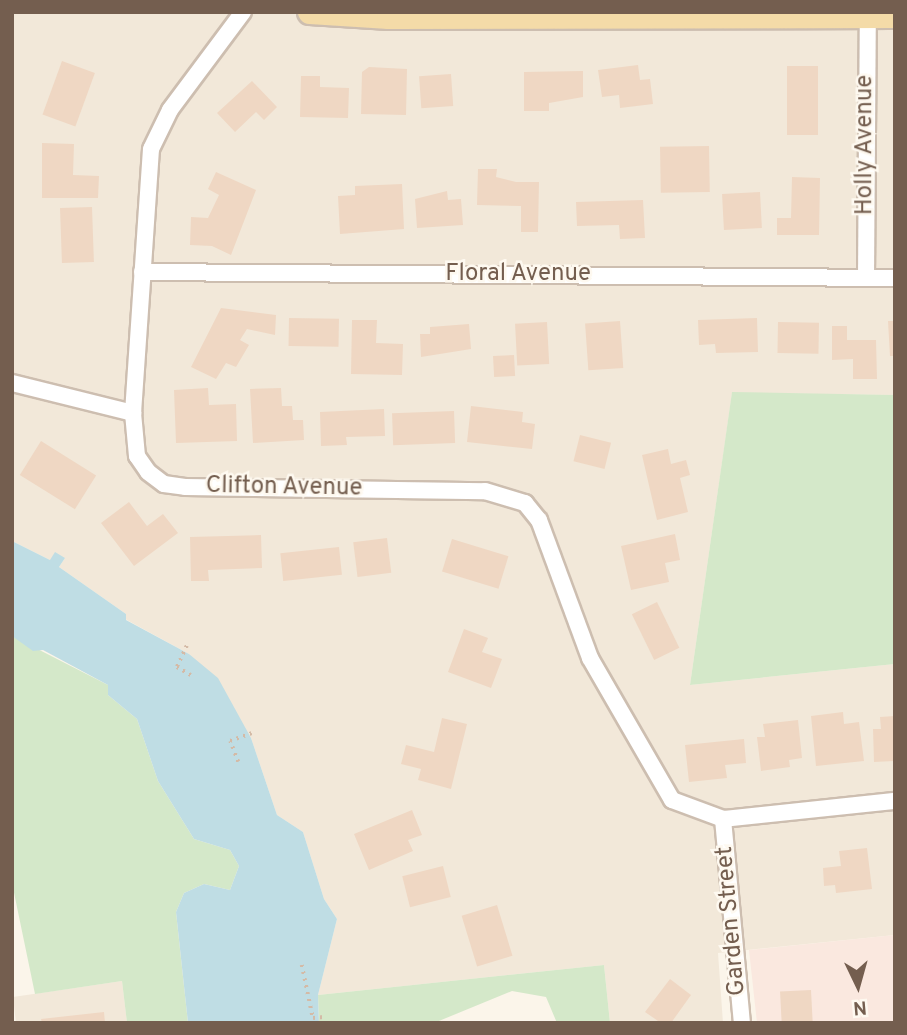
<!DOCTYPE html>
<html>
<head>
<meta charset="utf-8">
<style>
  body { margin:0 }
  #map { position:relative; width:907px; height:1035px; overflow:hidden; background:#fbf5ea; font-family:Overpass,sans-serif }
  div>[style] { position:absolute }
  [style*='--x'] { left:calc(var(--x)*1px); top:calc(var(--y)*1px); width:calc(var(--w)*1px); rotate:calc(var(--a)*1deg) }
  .residential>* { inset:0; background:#f2e8d9 }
  .commercial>* { inset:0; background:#fae8df }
  .green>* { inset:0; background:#d4e8c9 }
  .water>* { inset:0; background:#bfdde4 }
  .building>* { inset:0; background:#efd7c3; transform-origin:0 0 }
  .path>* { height:3.5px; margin-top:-1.75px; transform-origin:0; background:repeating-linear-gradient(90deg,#d4baa6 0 2px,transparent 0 7px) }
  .roads { filter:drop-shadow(2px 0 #cdbeb0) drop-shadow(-2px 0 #cdbeb0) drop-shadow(0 2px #cdbeb0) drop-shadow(0 -2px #cdbeb0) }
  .street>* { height:16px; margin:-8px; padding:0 8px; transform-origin:8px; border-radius:8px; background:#fff }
  .primary>* { height:24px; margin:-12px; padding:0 12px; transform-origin:12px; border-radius:12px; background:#f4dba8 }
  span { translate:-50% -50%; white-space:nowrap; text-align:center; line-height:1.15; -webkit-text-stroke:5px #fef9f0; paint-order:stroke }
  .street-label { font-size:24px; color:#745e4f }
  .frame { position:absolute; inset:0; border:14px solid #745e4f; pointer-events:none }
  .north { position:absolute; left:823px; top:951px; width:70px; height:70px; -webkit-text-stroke:5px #fef9f0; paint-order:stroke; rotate:175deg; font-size:19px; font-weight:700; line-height:28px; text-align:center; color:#745e4f }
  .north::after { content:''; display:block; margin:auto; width:24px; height:32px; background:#745e4f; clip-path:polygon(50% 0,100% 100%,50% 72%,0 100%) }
</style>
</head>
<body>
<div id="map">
  <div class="residential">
    <div style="clip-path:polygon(12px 12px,895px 12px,895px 395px,732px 393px,690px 685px,895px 664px,895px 935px,718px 953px,723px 1023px,610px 1023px,604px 965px,318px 995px,337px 919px,324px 899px,303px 832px,277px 815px,251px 738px,189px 654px,125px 619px,126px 614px,59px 567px,65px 558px,50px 560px,12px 541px)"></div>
    <div style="clip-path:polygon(122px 981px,127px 1023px,16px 1023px,13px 997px)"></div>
  </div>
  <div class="commercial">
    <div style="clip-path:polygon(895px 935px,895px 1023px,757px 1023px,749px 950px)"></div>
  </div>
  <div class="green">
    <div style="clip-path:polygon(732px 392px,895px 395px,895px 664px,690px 685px)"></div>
    <div style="clip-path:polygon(12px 636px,108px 685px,108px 695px,137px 719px,158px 781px,194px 839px,230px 850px,239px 866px,230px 890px,204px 884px,184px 893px,176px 912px,188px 1023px,127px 1023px,122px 981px,35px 994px,12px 883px)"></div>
    <div style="clip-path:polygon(604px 965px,610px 1023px,557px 1023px,546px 997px,512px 991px,434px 1023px,319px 1023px,318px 995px)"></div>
  </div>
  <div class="water">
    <div style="clip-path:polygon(12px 541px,50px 560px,55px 552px,65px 558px,59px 567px,126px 614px,126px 620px,189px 654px,218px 678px,251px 738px,277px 815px,303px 832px,324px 899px,337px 919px,318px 995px,319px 1023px,188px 1023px,176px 912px,184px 893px,204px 884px,230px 890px,239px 866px,230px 850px,194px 839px,158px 781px,137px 719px,108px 695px,108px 685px,43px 650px,33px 651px,12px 636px)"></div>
  </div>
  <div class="building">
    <div style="left:62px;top:61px;width:35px;height:57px;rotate:20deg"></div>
    <div style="clip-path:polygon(638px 65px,640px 80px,650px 79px,653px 104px,620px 108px,619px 95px,602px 97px,598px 70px)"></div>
    <div style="left:787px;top:66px;width:31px;height:69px"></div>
    <div style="clip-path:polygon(369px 67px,407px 69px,406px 115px,361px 114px,362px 72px)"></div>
    <div style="clip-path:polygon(583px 71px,583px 97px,549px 103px,549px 111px,524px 111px,524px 72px)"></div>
    <div style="left:451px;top:74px;width:32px;height:32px;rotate:86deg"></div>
    <div style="clip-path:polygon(301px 76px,320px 76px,320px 87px,349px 88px,348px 118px,300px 117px)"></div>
    <div style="clip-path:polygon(252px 81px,277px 107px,264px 120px,256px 112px,235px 132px,217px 113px)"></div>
    <div style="clip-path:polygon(42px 143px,74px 144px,73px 175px,99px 176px,98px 198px,42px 198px)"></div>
    <div style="left:709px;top:146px;width:46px;height:49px;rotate:89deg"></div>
    <div style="clip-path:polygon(478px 169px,497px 169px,496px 177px,516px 182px,539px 182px,538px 232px,521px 232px,521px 206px,477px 205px)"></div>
    <div style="clip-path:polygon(216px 172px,256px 190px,231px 255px,212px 246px,190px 245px,191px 217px,208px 218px,219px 195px,208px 189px)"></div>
    <div style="clip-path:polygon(792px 177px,820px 178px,819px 235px,777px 235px,777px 218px,791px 218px)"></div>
    <div style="clip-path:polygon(402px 184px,404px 229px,340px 234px,338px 196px,355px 195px,355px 186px)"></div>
    <div style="clip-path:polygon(447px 191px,448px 200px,461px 199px,463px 225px,417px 228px,415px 199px)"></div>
    <div style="left:760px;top:192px;width:36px;height:38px;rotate:87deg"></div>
    <div style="clip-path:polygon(643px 200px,645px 238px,620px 239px,619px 225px,577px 226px,576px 202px)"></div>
    <div style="left:92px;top:207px;width:55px;height:32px;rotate:88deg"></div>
    <div style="clip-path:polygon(221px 308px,276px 315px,275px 335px,247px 329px,240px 340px,249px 345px,236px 367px,226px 363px,216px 379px,191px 367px)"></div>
    <div style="left:289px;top:318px;width:50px;height:28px;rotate:1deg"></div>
    <div style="clip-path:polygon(757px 318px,758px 352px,716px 353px,715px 344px,699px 345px,698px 320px)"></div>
    <div style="clip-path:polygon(352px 320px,377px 320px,376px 343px,403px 344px,402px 375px,351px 374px)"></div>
    <div style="left:620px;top:321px;width:47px;height:35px;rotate:86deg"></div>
    <div style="clip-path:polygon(888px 321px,895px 321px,895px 356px,890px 356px)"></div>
    <div style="left:547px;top:322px;width:42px;height:32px;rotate:87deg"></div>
    <div style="left:778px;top:322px;width:41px;height:31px;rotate:1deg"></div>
    <div style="clip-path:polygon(469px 324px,471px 349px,421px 357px,420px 334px,430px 334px,430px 327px)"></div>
    <div style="clip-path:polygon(832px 326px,847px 326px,847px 340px,876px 340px,877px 379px,853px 379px,853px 359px,832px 360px)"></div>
    <div style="left:514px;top:355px;width:21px;height:21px;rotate:87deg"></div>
    <div style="clip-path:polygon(208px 388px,209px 405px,236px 404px,237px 441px,176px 443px,174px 390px)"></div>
    <div style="clip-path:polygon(281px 388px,282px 406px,292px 406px,293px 420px,303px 420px,304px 440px,253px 443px,250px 389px)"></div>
    <div style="clip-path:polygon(471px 406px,523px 412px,522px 422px,535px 424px,532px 449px,467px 442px)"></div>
    <div style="clip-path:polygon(384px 409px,385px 436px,346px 437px,347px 445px,321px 446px,320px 412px)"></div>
    <div style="left:454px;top:411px;width:32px;height:62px;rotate:88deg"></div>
    <div style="left:580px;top:435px;width:32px;height:27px;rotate:14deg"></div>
    <div style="left:41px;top:441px;width:65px;height:40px;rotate:32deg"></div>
    <div style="clip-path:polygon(668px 449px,671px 464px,686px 460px,690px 475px,680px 478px,688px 512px,657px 520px,642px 455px)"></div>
    <div style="clip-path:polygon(129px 502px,147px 526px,163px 514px,178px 533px,134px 566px,101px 523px)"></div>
    <div style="clip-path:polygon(675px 534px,680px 560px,665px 563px,669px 582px,631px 590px,621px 546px)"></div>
    <div style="clip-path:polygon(261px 535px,262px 568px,208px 570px,209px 581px,191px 581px,190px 537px)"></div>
    <div style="left:387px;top:538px;width:35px;height:34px;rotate:83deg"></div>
    <div style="left:452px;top:539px;width:59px;height:34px;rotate:17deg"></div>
    <div style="left:339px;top:547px;width:28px;height:59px;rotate:84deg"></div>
    <div style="left:657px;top:602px;width:51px;height:28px;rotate:64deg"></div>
    <div style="clip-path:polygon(464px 629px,488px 638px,482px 652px,502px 659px,491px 688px,448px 672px)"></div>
    <div style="clip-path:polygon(843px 712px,844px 724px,859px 722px,864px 761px,816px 766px,811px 716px)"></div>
    <div style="clip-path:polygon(895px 716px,894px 761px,874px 762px,873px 729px,881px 729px,880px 717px)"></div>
    <div style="clip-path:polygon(442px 718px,467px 724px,451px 789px,418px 780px,421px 769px,401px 764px,406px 745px,434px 752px)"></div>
    <div style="clip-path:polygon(798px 720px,802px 758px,789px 760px,790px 767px,761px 771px,757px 737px,765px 737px,763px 724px)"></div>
    <div style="clip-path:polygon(744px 739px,746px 763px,725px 765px,727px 778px,689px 782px,685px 745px)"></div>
    <div style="clip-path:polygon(412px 810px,422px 835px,408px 840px,413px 851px,369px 870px,354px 834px)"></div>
    <div style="clip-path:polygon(867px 848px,872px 889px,836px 893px,835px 885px,824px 886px,823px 868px,841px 866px,839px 851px)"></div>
    <div style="left:443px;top:866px;width:32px;height:42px;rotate:76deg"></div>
    <div style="left:497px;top:905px;width:53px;height:37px;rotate:73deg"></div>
    <div style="clip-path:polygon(670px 979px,691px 995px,671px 1023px,661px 1023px,645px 1012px)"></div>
    <div style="left:811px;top:990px;width:33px;height:31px;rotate:87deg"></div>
    <div style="clip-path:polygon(104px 1012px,105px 1023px,42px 1023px,41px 1019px)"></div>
  </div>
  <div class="path">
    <div style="--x:187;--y:646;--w:23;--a:115"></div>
    <div style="--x:177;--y:667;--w:16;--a:30"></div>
    <div style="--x:238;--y:762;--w:22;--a:-111"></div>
    <div style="--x:230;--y:741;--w:23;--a:-20"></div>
    <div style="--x:302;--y:965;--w:54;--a:78.3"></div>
    <div style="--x:313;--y:1018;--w:11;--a:-5"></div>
  </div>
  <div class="roads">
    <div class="street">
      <div style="--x:243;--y:12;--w:122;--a:126.7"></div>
      <div style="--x:170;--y:110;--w:43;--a:116"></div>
      <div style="--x:151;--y:149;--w:265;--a:93.9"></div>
      <div style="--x:133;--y:413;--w:43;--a:84.7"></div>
      <div style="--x:137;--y:456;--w:19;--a:55"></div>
      <div style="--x:148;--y:472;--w:20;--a:37"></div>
      <div style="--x:164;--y:484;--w:21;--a:8"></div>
      <div style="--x:185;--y:487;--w:300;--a:0.8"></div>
      <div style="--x:485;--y:491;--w:42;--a:16.7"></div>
      <div style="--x:525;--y:503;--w:22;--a:51"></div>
      <div style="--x:539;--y:520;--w:147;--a:69.7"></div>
      <div style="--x:590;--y:658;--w:164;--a:60"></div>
      <div style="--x:672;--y:800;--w:54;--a:20.4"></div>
      <div style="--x:723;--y:819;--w:173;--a:-6"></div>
      <div style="--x:142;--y:272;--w:753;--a:0.46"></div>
      <div style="--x:866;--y:278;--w:266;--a:-89.6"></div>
      <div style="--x:12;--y:383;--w:125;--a:13.9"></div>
      <div style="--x:723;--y:819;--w:205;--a:84.7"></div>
    </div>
    <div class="primary">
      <div style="--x:310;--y:12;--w:79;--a:3.6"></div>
      <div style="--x:389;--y:17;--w:506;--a:-0.11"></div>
    </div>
  </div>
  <div class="street-label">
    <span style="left:866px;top:145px;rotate:-90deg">Holly Avenue</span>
    <span style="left:518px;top:275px">Floral Avenue</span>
    <span style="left:284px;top:488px;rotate:1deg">Clifton Avenue</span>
    <span style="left:732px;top:921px;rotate:-95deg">Garden Street</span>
  </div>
  <div class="frame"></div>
  <div class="north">N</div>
</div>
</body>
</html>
